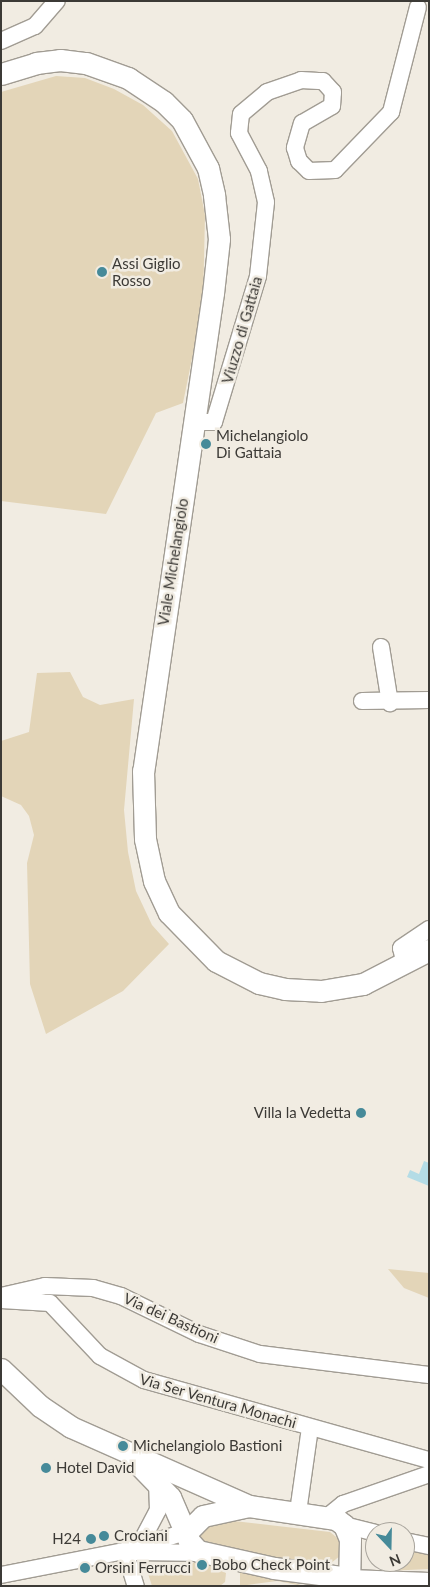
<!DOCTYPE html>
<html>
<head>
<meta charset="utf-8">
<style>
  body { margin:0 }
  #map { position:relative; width:430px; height:1587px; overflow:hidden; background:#f1ece2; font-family:Lato,sans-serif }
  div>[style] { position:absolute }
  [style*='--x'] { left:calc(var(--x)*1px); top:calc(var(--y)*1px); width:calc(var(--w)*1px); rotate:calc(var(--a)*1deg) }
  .green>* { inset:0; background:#e3d5b8 }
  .water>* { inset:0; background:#b4dce6 }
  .roads { filter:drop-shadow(1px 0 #a19c93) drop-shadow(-1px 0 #a19c93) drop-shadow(0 1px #a19c93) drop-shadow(0 -1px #a19c93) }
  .minor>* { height:16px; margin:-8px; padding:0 8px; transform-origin:8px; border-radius:8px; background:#fff }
  .major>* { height:21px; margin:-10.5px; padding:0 10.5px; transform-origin:10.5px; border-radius:10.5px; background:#fff }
  .dots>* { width:14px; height:14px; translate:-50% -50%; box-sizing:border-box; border:2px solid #f1ece2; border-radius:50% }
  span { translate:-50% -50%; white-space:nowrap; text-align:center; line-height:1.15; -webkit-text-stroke:5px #f1ece2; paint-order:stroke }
  .poi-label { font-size:15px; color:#3c3a36 }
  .left { translate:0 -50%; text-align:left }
  .right { translate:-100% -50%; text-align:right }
  .street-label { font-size:15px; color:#3c3a36 }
  .frame { position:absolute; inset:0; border:2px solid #3c3a36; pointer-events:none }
  .north { position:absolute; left:365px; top:1522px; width:50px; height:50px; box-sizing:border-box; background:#f1ece2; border:1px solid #a9a59d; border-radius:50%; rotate:159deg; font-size:14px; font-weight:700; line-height:20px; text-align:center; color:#3c3a36 }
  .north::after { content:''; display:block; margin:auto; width:18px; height:22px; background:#468a99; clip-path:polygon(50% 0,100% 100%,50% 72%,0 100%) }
</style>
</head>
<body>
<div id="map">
  <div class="green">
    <div style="clip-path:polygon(56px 76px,85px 78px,114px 89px,143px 105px,172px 131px,198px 179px,205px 215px,203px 304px,183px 403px,156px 413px,106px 514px,1px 501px,1px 92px)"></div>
    <div style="clip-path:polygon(70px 672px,83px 697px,100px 705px,134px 699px,124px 810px,128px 852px,136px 891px,152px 925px,169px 944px,123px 991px,46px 1034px,30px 984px,27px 863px,34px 835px,29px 816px,21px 805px,1px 796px,1px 741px,29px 732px,37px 673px)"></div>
    <div style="clip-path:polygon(388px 1269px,429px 1273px,429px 1298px,404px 1288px)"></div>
    <div style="clip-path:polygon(225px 1520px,330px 1532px,341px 1541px,340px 1556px,331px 1563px,314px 1566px,201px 1542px,198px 1535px,203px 1528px)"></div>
    <div style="clip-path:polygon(405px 1550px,429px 1554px,429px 1569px,387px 1571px,388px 1562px,405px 1562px)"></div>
    <div style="clip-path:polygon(211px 1562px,226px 1573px,225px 1582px,220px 1586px,152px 1586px,145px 1564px)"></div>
    <div style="clip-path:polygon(240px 1570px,284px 1579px,303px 1586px,277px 1581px,240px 1586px)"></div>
  </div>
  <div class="water">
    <div style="clip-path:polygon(424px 1161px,429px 1163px,429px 1186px,407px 1177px,410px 1170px,419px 1174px)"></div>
  </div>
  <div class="roads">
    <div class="minor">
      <div style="--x:1;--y:41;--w:37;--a:-24"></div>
      <div style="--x:35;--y:26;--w:33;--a:-49"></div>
      <div style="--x:195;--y:422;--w:19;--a:0"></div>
      <div style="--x:214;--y:422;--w:152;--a:-73.2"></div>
      <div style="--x:258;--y:276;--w:74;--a:-83.8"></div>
      <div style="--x:266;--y:202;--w:32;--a:-103"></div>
      <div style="--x:259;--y:171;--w:43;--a:-117.8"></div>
      <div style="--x:239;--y:133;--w:19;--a:-84"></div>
      <div style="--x:241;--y:114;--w:34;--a:-40"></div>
      <div style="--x:267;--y:92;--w:36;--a:-19"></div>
      <div style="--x:301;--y:80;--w:22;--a:3"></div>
      <div style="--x:323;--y:81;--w:15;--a:48"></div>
      <div style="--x:333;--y:92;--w:14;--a:94"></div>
      <div style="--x:332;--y:106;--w:34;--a:150"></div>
      <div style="--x:302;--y:123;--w:26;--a:106"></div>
      <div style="--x:295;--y:148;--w:14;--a:73"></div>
      <div style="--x:299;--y:161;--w:14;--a:45"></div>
      <div style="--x:309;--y:171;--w:26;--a:-2"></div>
      <div style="--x:335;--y:170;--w:81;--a:-46"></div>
      <div style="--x:391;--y:112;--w:108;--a:-75.6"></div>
      <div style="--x:381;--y:647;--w:57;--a:80.9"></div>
      <div style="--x:362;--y:701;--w:67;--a:-0.9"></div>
      <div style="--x:405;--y:964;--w:16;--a:-104"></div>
      <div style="--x:401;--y:948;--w:34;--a:-34"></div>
      <div style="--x:1;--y:1296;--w:45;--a:-12.8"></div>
      <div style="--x:45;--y:1286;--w:48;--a:2.4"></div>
      <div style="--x:93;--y:1288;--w:29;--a:16"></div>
      <div style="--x:121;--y:1296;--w:87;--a:26"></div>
      <div style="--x:199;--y:1334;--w:64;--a:18.2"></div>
      <div style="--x:260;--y:1354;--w:170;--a:7.1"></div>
      <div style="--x:1;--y:1300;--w:49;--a:3.5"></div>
      <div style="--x:50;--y:1303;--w:73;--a:46.7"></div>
      <div style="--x:100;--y:1356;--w:50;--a:28.6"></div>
      <div style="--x:144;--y:1380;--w:296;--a:15.7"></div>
      <div style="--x:298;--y:1512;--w:85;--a:-81.9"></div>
      <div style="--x:327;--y:1517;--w:21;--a:-39"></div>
      <div style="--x:343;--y:1504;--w:91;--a:-19.2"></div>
      <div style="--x:344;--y:1525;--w:32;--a:14"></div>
      <div style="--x:405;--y:1541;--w:25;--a:12"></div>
      <div style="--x:139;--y:1546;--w:41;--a:-62.2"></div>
      <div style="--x:158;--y:1510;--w:28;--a:-92"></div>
      <div style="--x:125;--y:1551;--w:37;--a:73"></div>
      <div style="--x:135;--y:1552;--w:70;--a:0.8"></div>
      <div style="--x:1;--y:1575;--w:126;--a:-11"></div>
      <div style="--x:125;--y:1551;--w:66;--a:-17.6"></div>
      <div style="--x:350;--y:1578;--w:79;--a:2.2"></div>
    </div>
    <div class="major">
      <div style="--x:1;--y:74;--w:37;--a:-17"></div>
      <div style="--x:36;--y:63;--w:24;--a:-7"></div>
      <div style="--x:60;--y:60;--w:26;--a:7"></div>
      <div style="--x:86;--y:63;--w:45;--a:19.7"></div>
      <div style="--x:128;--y:78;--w:43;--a:33.7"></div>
      <div style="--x:164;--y:102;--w:25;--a:45"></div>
      <div style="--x:182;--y:120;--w:55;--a:61.6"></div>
      <div style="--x:208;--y:168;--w:28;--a:77"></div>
      <div style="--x:214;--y:195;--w:44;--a:83.5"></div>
      <div style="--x:219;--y:239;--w:54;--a:96.3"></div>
      <div style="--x:213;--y:293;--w:483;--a:98.3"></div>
      <div style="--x:143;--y:771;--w:68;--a:88.3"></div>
      <div style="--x:145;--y:839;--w:43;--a:77.9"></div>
      <div style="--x:154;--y:881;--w:35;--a:65"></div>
      <div style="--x:169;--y:913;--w:67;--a:45.6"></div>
      <div style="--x:216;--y:961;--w:48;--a:27.1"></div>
      <div style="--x:259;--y:983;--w:27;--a:13"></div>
      <div style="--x:285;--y:989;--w:36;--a:3"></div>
      <div style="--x:321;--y:991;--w:43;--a:-9.5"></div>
      <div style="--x:363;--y:984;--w:74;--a:-27.3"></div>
      <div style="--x:1;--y:1369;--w:54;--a:43.5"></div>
      <div style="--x:40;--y:1406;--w:37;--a:34"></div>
      <div style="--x:71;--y:1427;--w:195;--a:23.9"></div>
      <div style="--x:138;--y:1464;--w:46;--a:45.9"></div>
      <div style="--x:170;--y:1497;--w:48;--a:66.6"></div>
      <div style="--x:189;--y:1541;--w:13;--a:48"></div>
      <div style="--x:198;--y:1551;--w:78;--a:12.6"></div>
      <div style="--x:274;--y:1568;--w:77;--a:7.5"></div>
      <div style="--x:188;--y:1531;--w:21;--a:-45"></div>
      <div style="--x:203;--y:1516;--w:47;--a:-12.3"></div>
      <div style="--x:249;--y:1506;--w:88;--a:8.5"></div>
      <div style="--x:336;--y:1519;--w:10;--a:37"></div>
      <div style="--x:344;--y:1525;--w:15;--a:67"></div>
      <div style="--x:350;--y:1539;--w:47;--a:91.2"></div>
    </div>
  </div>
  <div class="dots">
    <div style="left:102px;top:272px;background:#468a99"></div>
    <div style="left:206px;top:444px;background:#468a99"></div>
    <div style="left:361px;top:1113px;background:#468a99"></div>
    <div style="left:123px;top:1446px;background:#468a99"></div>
    <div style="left:46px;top:1468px;background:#468a99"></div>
    <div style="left:104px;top:1536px;background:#468a99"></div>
    <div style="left:91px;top:1539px;background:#468a99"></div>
    <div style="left:202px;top:1565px;background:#468a99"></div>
    <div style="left:85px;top:1568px;background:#468a99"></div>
  </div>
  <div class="poi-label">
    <span class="left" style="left:112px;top:272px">Assi Giglio<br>Rosso</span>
    <span class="left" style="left:216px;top:444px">Michelangiolo<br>Di Gattaia</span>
    <span class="right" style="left:351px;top:1113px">Villa la Vedetta</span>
    <span class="left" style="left:133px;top:1446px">Michelangiolo Bastioni</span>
    <span class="left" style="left:56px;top:1468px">Hotel David</span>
    <span class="left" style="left:114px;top:1536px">Crociani</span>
    <span class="right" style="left:81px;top:1539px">H24</span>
    <span class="left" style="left:212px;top:1565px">Bobo Check Point</span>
    <span class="left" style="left:95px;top:1568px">Orsini Ferrucci</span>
  </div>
  <div class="street-label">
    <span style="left:242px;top:330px;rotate:-74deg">Viuzzo di Gattaia</span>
    <span style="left:173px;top:562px;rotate:-81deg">Viale Michelangiolo</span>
    <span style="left:171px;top:1318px;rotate:24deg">Via dei Bastioni</span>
    <span style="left:218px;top:1401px;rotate:16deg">Via Ser Ventura Monachi</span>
  </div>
  <div class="frame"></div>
  <div class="north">N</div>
</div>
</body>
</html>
